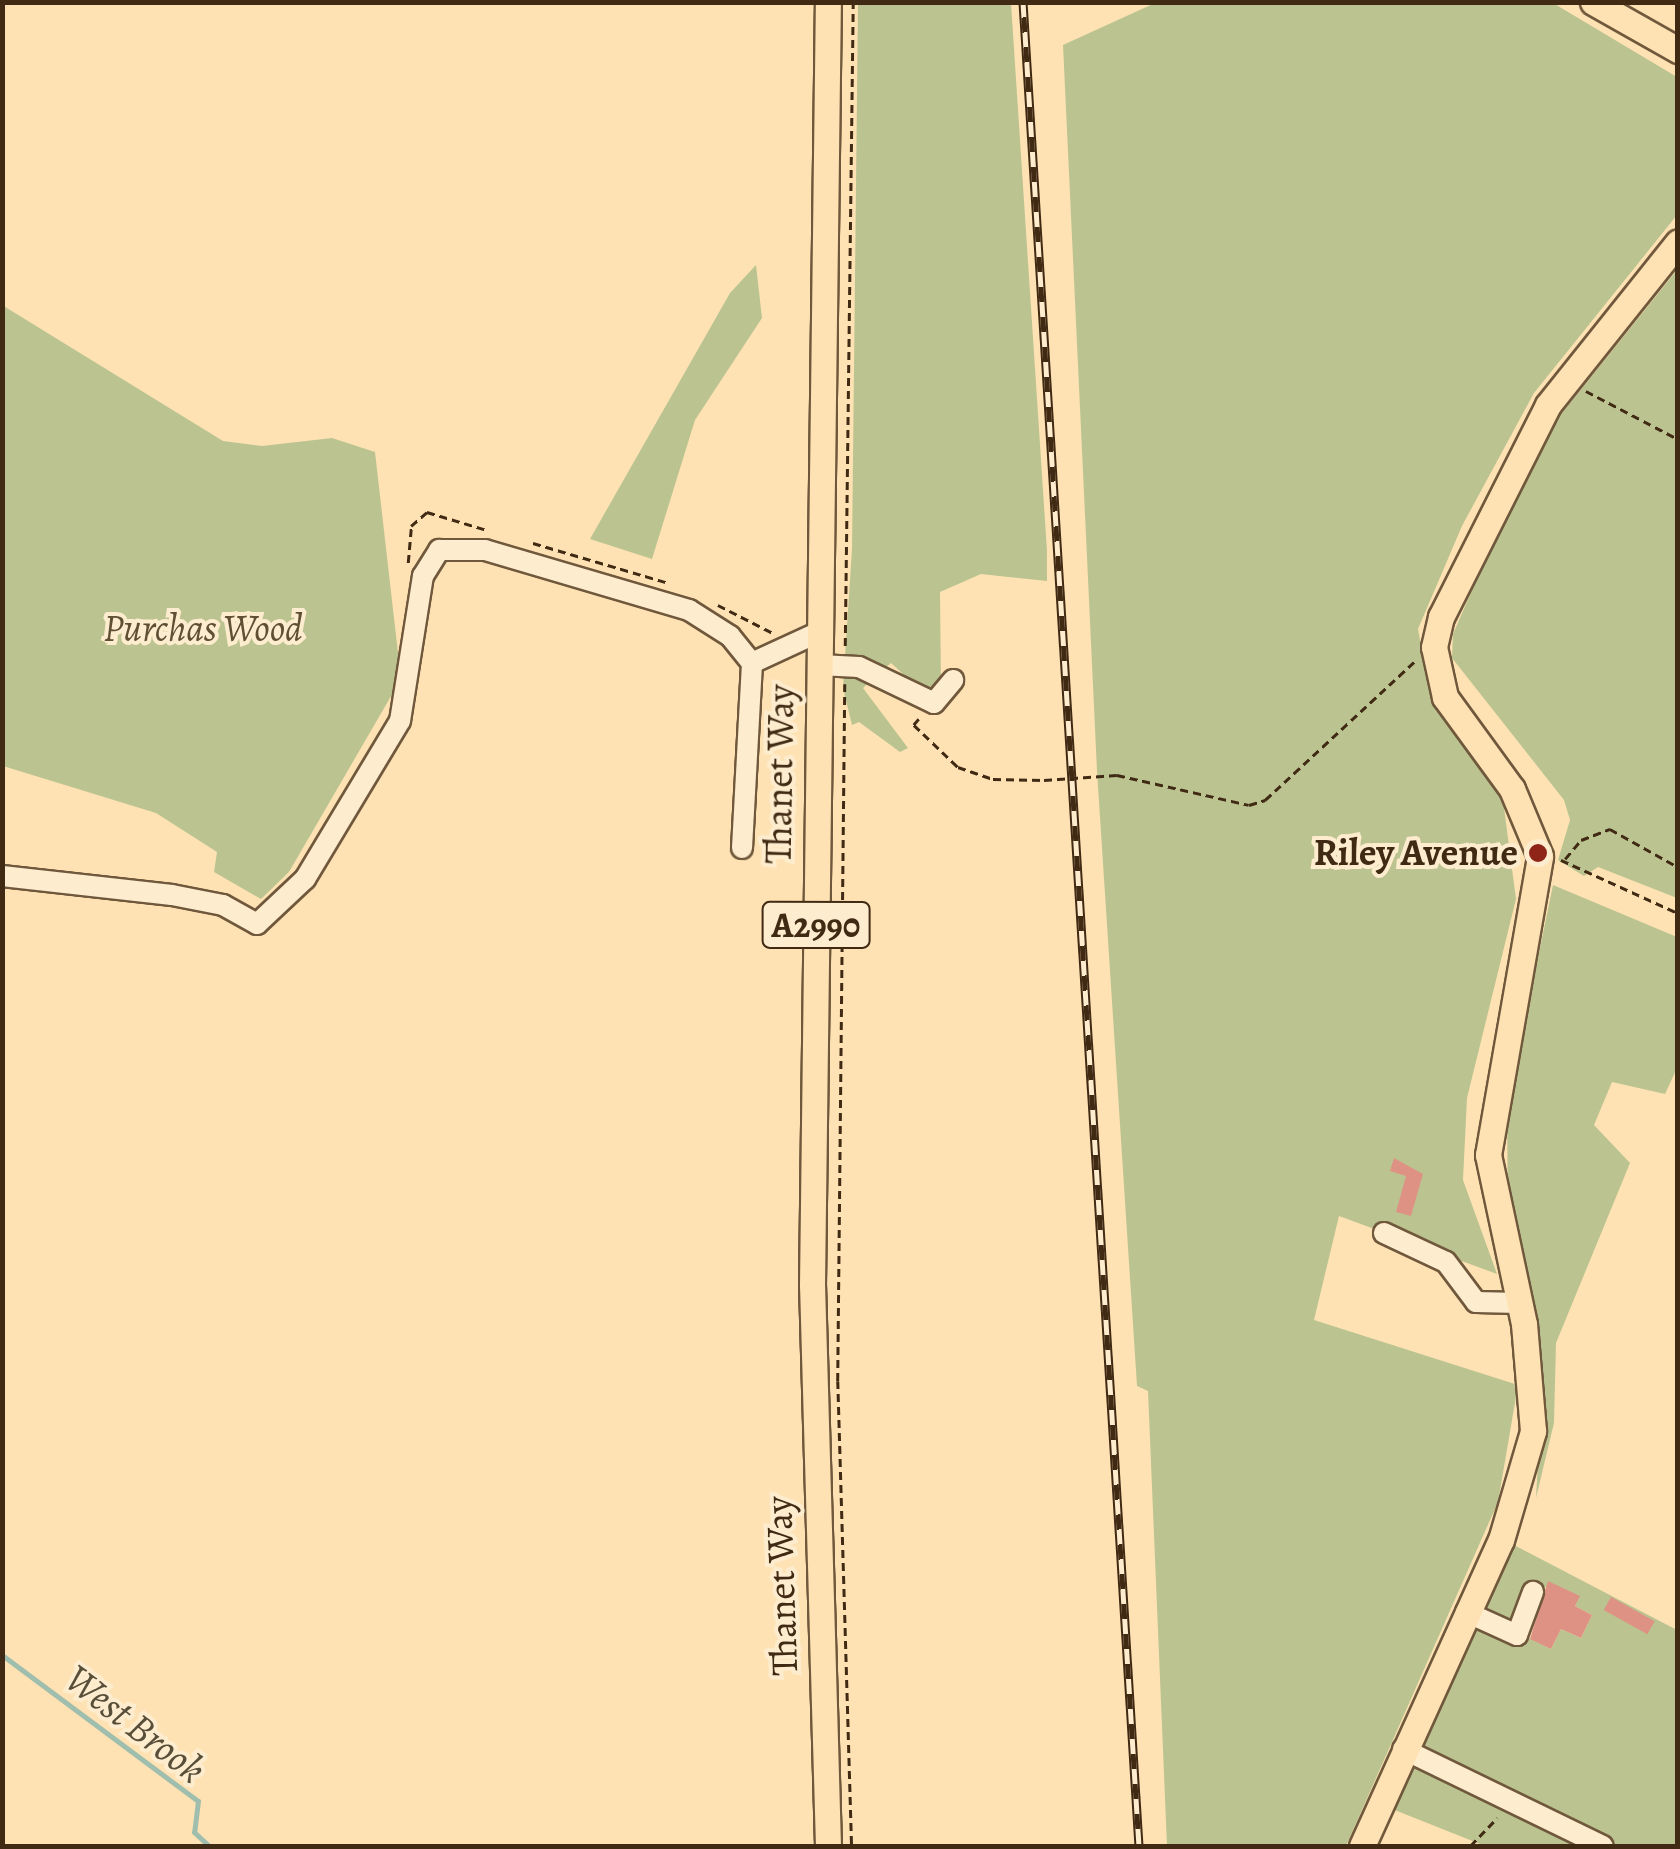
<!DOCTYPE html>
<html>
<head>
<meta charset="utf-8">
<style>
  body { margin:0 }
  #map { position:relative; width:1680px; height:1849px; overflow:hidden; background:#fee2b3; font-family:Alegreya,serif }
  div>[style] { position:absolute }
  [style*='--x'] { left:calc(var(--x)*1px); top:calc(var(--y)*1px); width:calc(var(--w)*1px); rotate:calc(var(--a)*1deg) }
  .green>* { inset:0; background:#bbc490 }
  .stream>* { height:5px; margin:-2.5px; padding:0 2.5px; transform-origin:2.5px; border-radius:2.5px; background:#a0bead }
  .building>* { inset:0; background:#de9284; transform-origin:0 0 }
  .path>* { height:2.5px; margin-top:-1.25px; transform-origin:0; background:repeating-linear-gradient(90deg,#402a14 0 8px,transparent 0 13px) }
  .roads { filter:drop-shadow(2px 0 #70583c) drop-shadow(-2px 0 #70583c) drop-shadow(0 2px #70583c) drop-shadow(0 -2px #70583c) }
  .minor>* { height:20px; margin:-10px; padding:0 10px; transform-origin:10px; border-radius:10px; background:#feecce }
  .major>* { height:25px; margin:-12.5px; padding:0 12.5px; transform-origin:12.5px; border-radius:12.5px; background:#fee2b3 }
  .rail>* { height:9px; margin-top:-4.5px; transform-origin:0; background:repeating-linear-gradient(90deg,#feecce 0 15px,#402a14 0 30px); box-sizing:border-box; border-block:2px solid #402a14 }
  .path-bridge>* { height:2.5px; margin-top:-1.25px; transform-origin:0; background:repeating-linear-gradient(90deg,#402a14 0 8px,transparent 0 13px) }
  .dots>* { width:28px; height:28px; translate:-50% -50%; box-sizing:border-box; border:5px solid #feecce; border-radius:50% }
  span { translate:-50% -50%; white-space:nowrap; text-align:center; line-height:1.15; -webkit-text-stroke:8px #feecce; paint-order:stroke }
  .shield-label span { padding:2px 8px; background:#feecce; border:2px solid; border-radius:8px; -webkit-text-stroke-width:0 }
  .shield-label { font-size:35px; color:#402a14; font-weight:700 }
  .park-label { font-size:38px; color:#5f5033; font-style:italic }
  .street-label { font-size:38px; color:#402a14 }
  .poi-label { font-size:38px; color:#402a14; font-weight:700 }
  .right { translate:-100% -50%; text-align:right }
  .water-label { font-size:40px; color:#584f3a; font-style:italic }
  .frame { position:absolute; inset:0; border:5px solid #402a14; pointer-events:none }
</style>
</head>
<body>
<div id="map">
  <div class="green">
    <div style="clip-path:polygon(858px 3px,1011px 3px,1047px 551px,1047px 581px,981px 574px,940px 592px,941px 688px,927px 696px,891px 663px,863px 688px,908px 748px,900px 752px,859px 722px,852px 725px,843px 688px,852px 549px)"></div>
    <div style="clip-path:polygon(1155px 3px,1553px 3px,1677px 77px,1677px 215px,1534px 393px,1462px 526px,1418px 629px,1428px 683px,1503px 800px,1516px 899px,1467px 1098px,1463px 1180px,1497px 1274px,1339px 1216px,1314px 1320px,1518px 1385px,1498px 1502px,1346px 1846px,1167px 1846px,1148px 1391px,1137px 1386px,1097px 771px,1063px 45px)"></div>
    <div style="clip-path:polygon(756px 265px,762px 318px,695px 420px,652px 559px,590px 539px,730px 293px)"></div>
    <div style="clip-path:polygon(1677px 270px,1677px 898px,1598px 867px,1584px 876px,1558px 860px,1570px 820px,1564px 800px,1452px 658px,1453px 634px,1496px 535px,1554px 423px)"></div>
    <div style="clip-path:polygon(2px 305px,223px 441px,262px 446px,332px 438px,375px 452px,401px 679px,289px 872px,261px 899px,214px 872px,217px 852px,156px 813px,3px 766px)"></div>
    <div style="clip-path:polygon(1553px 885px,1677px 937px,1678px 1066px,1665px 1094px,1612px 1082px,1594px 1125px,1630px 1163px,1556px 1343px,1554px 1423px,1536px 1498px,1543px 1373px,1508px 1225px,1507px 1108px)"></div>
    <div style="clip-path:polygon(evenodd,1512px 1544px,1677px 1630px,1677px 1846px,1485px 1846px,1387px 1807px,1512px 1544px,1557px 1586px,1579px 1596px,1575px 1606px,1592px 1615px,1581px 1638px,1561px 1629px,1551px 1649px,1527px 1637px,1545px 1587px,1557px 1586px)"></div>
  </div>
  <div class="stream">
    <div style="--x:2;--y:1655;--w:244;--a:36.7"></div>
    <div style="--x:198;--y:1801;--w:31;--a:97"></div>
    <div style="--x:194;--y:1832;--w:21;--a:43"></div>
  </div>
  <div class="building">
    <div style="clip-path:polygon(1394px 1158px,1423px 1174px,1411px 1216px,1396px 1212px,1406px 1176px,1390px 1171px)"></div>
    <div style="clip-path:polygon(1548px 1581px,1580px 1596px,1575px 1606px,1592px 1615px,1581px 1638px,1561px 1629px,1551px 1649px,1530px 1639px)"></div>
    <div style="left:1611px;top:1597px;width:50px;height:15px;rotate:29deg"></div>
  </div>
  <div class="path">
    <div style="--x:1586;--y:391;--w:104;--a:27.6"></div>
    <div style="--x:533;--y:543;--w:142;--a:16.4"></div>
    <div style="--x:408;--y:563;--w:37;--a:-85"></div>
    <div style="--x:411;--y:526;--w:21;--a:-41"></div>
    <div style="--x:427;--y:512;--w:63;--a:16.7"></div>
    <div style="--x:718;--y:605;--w:62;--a:27"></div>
    <div style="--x:845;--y:646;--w:644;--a:-89.29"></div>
    <div style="--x:845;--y:684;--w:697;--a:90.58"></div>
    <div style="--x:838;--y:1381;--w:465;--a:88.3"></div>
    <div style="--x:919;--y:719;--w:8;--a:130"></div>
    <div style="--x:914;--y:725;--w:61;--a:43.7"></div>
    <div style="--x:958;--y:767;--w:37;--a:19"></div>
    <div style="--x:993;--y:779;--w:51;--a:1.1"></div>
    <div style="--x:1117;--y:775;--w:135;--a:12.8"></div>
    <div style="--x:1249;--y:805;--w:17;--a:-17"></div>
    <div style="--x:1265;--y:800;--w:206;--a:-42.8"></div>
    <div style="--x:1565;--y:859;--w:25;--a:-50"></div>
    <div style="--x:1581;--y:840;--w:31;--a:-21"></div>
    <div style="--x:1610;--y:829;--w:78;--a:29.2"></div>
    <div style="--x:1561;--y:860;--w:128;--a:24.4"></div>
    <div style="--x:1470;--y:1846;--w:39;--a:-46"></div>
  </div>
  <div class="roads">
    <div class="minor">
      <div style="--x:819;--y:665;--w:40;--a:2.9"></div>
      <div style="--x:859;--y:667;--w:83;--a:25.6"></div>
      <div style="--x:934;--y:703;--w:30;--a:-50"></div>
      <div style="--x:742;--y:848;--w:185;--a:-86.9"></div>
      <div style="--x:752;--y:663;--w:74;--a:-24.8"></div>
      <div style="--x:2;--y:876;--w:171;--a:6.4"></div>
      <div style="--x:172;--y:895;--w:52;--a:11.1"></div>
      <div style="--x:223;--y:905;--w:39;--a:29"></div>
      <div style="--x:257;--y:924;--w:66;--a:-43.2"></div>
      <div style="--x:305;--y:879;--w:184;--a:-59"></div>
      <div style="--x:400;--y:721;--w:147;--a:-81"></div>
      <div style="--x:423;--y:576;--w:31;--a:-58"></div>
      <div style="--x:439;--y:550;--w:46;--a:0"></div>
      <div style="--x:485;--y:550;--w:213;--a:16.4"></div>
      <div style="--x:689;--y:610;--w:49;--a:32.4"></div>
      <div style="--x:730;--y:636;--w:35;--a:51"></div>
      <div style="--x:1384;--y:1233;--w:68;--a:25.1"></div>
      <div style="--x:1446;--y:1262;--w:50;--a:53.1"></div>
      <div style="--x:1476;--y:1302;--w:43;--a:1.3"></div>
      <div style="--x:1466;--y:1612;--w:56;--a:24.3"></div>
      <div style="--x:1517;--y:1635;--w:46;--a:-69.6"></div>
      <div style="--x:1403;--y:1749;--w:222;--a:25.9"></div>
    </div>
    <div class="major">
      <div style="--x:1593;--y:2;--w:98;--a:29.5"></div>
      <div style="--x:828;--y:1846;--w:561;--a:-91.63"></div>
      <div style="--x:812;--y:1285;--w:1283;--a:-89.29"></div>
      <div style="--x:1362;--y:1846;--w:336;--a:-65.6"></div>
      <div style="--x:1501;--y:1540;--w:114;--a:-73.6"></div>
      <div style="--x:1533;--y:1431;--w:107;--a:-94.8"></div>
      <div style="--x:1524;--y:1324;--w:173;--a:-102"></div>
      <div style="--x:1488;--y:1155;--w:303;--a:-80.1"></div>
      <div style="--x:1540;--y:856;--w:73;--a:-112.7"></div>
      <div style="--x:1512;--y:789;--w:114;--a:-126.1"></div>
      <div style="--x:1445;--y:697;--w:51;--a:-102.4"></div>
      <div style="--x:1434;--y:647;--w:31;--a:-77"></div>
      <div style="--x:1441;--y:617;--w:237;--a:-63.2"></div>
      <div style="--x:1548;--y:405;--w:208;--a:-51.4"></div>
    </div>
  </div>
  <div class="rail">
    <div style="--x:1023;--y:2;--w:1848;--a:86.4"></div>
  </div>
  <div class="path-bridge">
    <div style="--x:1044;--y:780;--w:73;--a:-3.9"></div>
  </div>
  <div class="dots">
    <div style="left:1538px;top:853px;background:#8f2418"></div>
  </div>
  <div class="shield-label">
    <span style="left:816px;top:925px">A2990</span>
  </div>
  <div class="park-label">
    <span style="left:203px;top:629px">Purchas Wood</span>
  </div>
  <div class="street-label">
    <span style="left:780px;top:774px;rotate:-89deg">Thanet Way</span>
    <span style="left:782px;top:1586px;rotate:-92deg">Thanet Way</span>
  </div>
  <div class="poi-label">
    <span class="right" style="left:1518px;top:853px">Riley Avenue</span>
  </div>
  <div class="water-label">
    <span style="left:135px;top:1724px;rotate:38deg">West Brook</span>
  </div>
  <div class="frame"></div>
</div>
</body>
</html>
